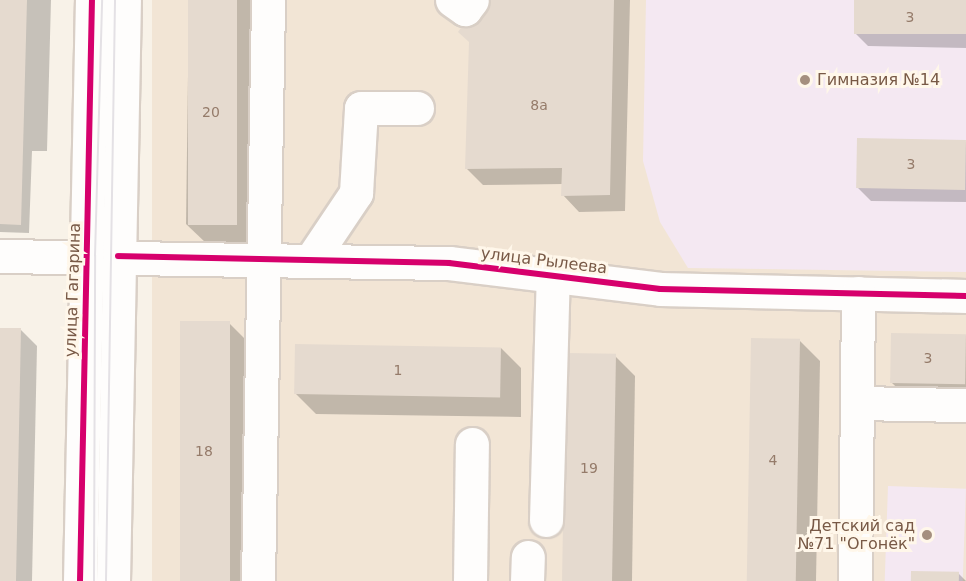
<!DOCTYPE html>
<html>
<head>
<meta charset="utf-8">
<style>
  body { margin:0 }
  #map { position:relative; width:966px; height:581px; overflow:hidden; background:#f8f2e8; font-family:"DejaVu Sans",sans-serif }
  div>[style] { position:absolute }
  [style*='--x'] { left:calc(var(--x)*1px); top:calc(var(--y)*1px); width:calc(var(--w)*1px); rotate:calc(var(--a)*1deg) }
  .residential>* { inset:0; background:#f2e5d5; transform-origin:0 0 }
  .education>* { inset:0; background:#f4e8f2; transform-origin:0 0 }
  .shadow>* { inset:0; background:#0003 }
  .building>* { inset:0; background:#e5dacf; transform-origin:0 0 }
  .roads { filter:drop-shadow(2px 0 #d9cfc6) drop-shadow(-2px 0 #d9cfc6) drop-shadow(0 2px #d9cfc6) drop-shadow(0 -2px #d9cfc6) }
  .minor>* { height:33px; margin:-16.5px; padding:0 16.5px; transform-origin:16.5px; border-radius:16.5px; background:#fefdfc }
  .tram>* { height:1.5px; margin:-0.75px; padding:0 0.75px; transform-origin:0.75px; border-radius:0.75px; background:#e4e1e5 }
  .cycleway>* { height:6px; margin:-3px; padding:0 3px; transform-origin:3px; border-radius:3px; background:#d6006c }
  .dots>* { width:16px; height:16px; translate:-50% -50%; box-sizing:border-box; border:3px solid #fff7ea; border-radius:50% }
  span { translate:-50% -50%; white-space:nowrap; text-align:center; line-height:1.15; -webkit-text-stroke:6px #fff7ea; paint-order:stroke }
  .number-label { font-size:14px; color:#957b6a }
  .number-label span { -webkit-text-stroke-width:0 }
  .poi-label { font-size:16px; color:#785946 }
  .left { translate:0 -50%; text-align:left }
  .right { translate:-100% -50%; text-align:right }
  .street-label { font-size:16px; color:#785946 }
</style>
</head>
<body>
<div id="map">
  <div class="residential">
    <div style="left:152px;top:0;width:814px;height:581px"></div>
  </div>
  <div class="education">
    <div style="clip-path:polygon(646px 0,966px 0,966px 272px,688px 268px,660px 222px,643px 161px)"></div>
    <div style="left:888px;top:486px;width:78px;height:95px;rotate:2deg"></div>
  </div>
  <div class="shadow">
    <div style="clip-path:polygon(0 0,51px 0,47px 151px,32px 151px,29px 233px,0 232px)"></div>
    <div style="clip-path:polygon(189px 0,257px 0,254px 245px,207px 244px,186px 224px)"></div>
    <div style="clip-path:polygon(466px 0,630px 0,625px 211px,579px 212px,563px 195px,563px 184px,483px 185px,467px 169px,477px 8px)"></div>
    <div style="clip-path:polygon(855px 0,966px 0,966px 48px,868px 46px,855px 33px)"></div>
    <div style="clip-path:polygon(966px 142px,966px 202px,871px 201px,858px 188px)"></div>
    <div style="clip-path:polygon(229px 323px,249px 343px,248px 581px,180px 581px)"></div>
    <div style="clip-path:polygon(0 329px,21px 330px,37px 346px,32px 581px,0 581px)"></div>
    <div style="clip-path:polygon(966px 335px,966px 404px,913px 403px,892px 383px)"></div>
    <div style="clip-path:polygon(800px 341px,820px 361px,816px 581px,748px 581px)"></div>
    <div style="clip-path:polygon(501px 348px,521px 368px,521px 417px,316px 414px,296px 394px)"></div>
    <div style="clip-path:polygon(615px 356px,635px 376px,632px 581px,564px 581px)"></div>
    <div style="clip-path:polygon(958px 573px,966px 581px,912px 581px)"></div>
  </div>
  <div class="building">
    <div style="clip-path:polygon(0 0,27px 0,21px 225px,0 224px)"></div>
    <div style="left:188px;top:0;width:49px;height:225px"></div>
    <div style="clip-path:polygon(481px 0,614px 0,610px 195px,561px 196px,562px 168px,465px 169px,469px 42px,458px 32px)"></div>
    <div style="left:854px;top:0;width:112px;height:34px"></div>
    <div style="left:857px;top:138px;width:109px;height:50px;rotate:1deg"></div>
    <div style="left:180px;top:321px;width:50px;height:260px"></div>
    <div style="clip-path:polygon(0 328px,21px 328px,16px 581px,0 581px)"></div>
    <div style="left:891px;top:333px;width:75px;height:50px;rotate:1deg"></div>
    <div style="left:751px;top:338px;width:49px;height:243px;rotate:1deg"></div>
    <div style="left:295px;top:344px;width:206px;height:50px;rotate:1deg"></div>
    <div style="left:566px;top:353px;width:50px;height:228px;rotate:1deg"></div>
    <div style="left:911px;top:571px;width:48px;height:10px;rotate:1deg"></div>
  </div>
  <div class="roads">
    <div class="minor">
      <div style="--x:452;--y:0;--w:16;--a:35"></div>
      <div style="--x:465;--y:9;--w:11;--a:-52"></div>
      <div style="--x:0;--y:256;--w:449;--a:0.9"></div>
      <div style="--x:449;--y:263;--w:213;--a:7"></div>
      <div style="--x:660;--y:289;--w:306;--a:1.3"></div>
      <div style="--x:311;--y:260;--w:81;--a:-56.1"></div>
      <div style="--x:356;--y:193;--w:85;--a:-86.6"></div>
      <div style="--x:361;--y:108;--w:56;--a:0"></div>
      <div style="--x:857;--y:403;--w:109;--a:1.1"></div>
      <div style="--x:546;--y:520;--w:244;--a:-88.4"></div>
      <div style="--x:80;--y:581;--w:581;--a:-88.82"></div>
      <div style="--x:113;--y:581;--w:581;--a:-88.92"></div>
      <div style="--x:258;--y:581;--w:581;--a:-89.01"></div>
      <div style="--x:470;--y:581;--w:137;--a:-89.2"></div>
      <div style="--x:527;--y:581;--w:24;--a:-88"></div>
      <div style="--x:855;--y:581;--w:288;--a:-89.4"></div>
    </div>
  </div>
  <div class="tram">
    <div style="--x:94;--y:581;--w:325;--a:-89.8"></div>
    <div style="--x:95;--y:256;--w:256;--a:-88.4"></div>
    <div style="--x:106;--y:581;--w:581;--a:-89.11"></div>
  </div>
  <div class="cycleway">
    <div style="--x:118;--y:256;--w:331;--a:1.2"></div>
    <div style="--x:449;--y:263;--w:213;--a:7"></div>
    <div style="--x:660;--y:289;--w:306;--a:1.3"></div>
    <div style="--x:80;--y:581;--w:581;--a:-88.82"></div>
  </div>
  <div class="dots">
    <div style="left:805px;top:80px;background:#a58f7f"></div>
    <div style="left:927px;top:535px;background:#a58f7f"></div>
  </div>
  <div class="number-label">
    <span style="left:910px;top:17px">3</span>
    <span style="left:539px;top:105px">8а</span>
    <span style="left:211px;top:112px">20</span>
    <span style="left:911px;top:164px">3</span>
    <span style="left:928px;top:358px">3</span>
    <span style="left:398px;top:370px">1</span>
    <span style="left:204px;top:451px">18</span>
    <span style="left:773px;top:460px">4</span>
    <span style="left:589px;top:468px">19</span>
  </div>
  <div class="poi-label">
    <span class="left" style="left:817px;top:80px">Гимназия №14</span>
    <span class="right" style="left:915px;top:535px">Детский сад<br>№71 "Огонёк"</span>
  </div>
  <div class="street-label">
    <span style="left:544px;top:261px;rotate:7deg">улица Рылеева</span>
    <span style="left:73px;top:290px;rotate:-88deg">улица Гагарина</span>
  </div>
</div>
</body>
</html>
